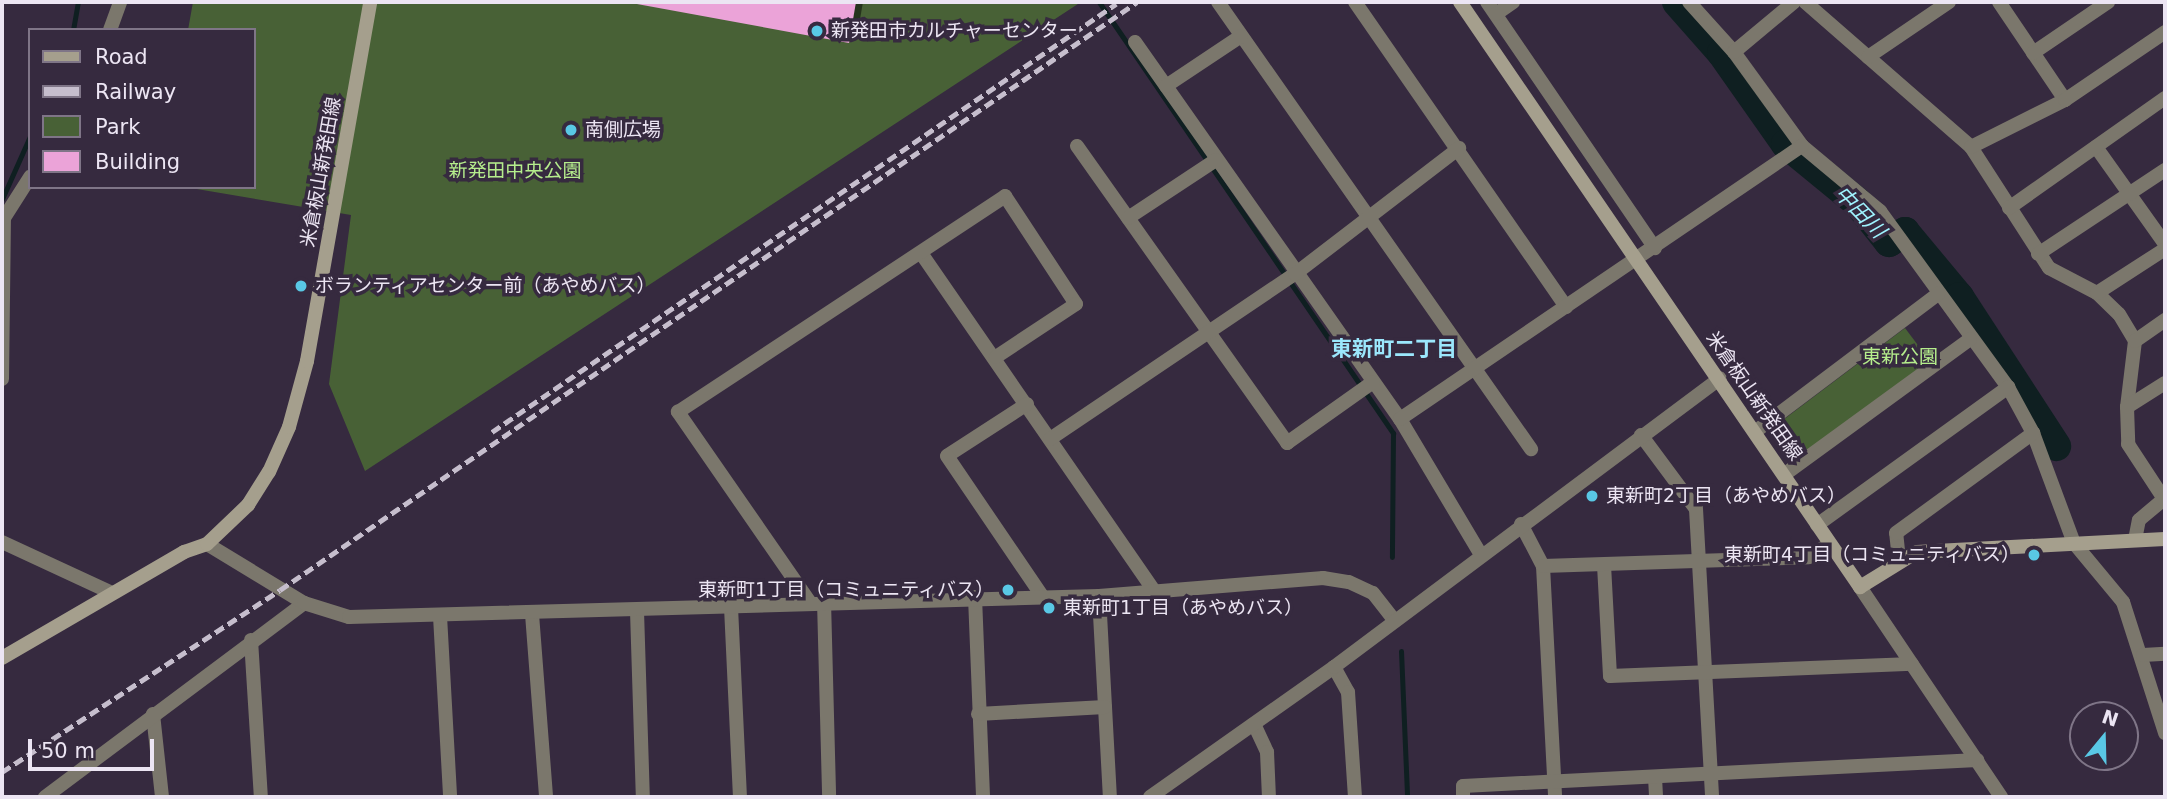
<!DOCTYPE html>
<html>
<head>
<meta charset="utf-8">
<style>
  body { margin:0 }
  #map { position:relative; width:2167px; height:799px; overflow:hidden; background:#362a3f; font-family:"DejaVu Sans","Noto Sans JP",sans-serif }
  div>[style] { position:absolute }
  [style*='--x'] { left:calc(var(--x)*1px); top:calc(var(--y)*1px); width:calc(var(--w)*1px); rotate:calc(var(--a)*1deg) }
  .green>* { inset:0; background:#486136; transform-origin:0 0 }
  .shadow>* { inset:0; background:#0007 }
  .stream>* { height:5px; margin:-2.5px; padding:0 2.5px; transform-origin:2.5px; border-radius:2.5px; background:#0f1f21 }
  .river>* { height:30px; margin:-15px; padding:0 15px; transform-origin:15px; border-radius:15px; background:#0f1f21 }
  .building>* { inset:0; background:#eba3d8 }
  .minor>* { height:14px; margin:-7px; padding:0 7px; transform-origin:7px; border-radius:7px; background:#7b776c }
  .tertiary>* { height:14px; margin:-7px; padding:0 7px; transform-origin:7px; border-radius:7px; background:#7b776c }
  .secondary>* { height:14px; margin:-7px; padding:0 7px; transform-origin:7px; border-radius:7px; background:#a59f8d }
  .rail>* { height:5px; margin-top:-2.5px; transform-origin:0; background:repeating-linear-gradient(90deg,#c6becd 0 10px,transparent 0 15px) }
  .dots>* { width:19px; height:19px; translate:-50% -50%; box-sizing:border-box; border:4px solid #362a3f; border-radius:50% }
  span { translate:-50% -50%; white-space:nowrap; text-align:center; line-height:1.15; -webkit-text-stroke:7px #362a3f; paint-order:stroke }
  .poi-label { font-size:19px; color:#ece5f3 }
  .left { translate:0 -50%; text-align:left }
  .right { translate:-100% -50%; text-align:right }
  .park-label { font-size:19px; color:#b5ed8c }
  .street-label { font-size:19px; color:#ece5f3 }
  .water-label { font-size:21px; color:#9ff3fe; font-style:italic }
  .neighbourhood-label { font-size:21px; color:#9be7fc; font-weight:700 }
  .frame { position:absolute; inset:0; border:4px solid #ece5f3; pointer-events:none }
  .legend { position:absolute; left:28px; top:28px; width:228px; height:161px; box-sizing:border-box; background:#362a3f; border:2px solid #7f7587; margin:0; padding:9px 12px; list-style:none; font-size:21px; color:#ece5f3 }
  .legend li { display:flex; align-items:center; gap:14px; height:35px }
  .legend b { width:35px; border:2px solid #7f7587 }
  .north { position:absolute; left:2069px; top:701px; width:70px; height:70px; box-sizing:border-box; background:#362a3f; border:2px solid #7f7587; border-radius:50%; rotate:19deg; font-size:19px; font-weight:700; line-height:28px; text-align:center; color:#ece5f3 }
  .north::after { content:''; display:block; margin:auto; width:24px; height:32px; background:#59c8e5; clip-path:polygon(50% 0,100% 100%,50% 72%,0 100%) }
  .scale { position:absolute; left:28px; top:739px; width:126px; height:32px; box-sizing:border-box; border:4px solid #ece5f3; border-top:0; padding-left:9px; font-size:21px; line-height:24px; white-space:nowrap; color:#ece5f3; -webkit-text-stroke:5px #362a3f; paint-order:stroke }
</style>
</head>
<body>
<div id="map">
  <div class="green">
    <div style="clip-path:polygon(193px 2px,1081px 2px,365px 471px,329px 384px,351px 215px,185px 187px,254px 187px,254px 30px,188px 30px)"></div>
    <div style="left:1905px;top:328px;width:41px;height:160px;rotate:53deg"></div>
  </div>
  <div class="shadow">
    <div style="clip-path:polygon(629px 2px,863px 2px,858px 31px,849px 41px)"></div>
  </div>
  <div class="stream">
    <div style="--x:1099;--y:2;--w:522;--a:55.7"></div>
    <div style="--x:1393;--y:433;--w:124;--a:90.5"></div>
    <div style="--x:73;--y:30;--w:28;--a:-80"></div>
    <div style="--x:2;--y:199;--w:69;--a:-66"></div>
    <div style="--x:1401;--y:651;--w:146;--a:87.6"></div>
  </div>
  <div class="river">
    <div style="--x:1677;--y:2;--w:68;--a:48.6"></div>
    <div style="--x:1722;--y:53;--w:111;--a:54.9"></div>
    <div style="--x:1786;--y:144;--w:93;--a:39.3"></div>
    <div style="--x:1858;--y:203;--w:50;--a:51.5"></div>
    <div style="--x:1889;--y:242;--w:19;--a:-32"></div>
    <div style="--x:1905;--y:232;--w:85;--a:50.3"></div>
    <div style="--x:1959;--y:297;--w:178;--a:56.9"></div>
  </div>
  <div class="building">
    <div style="clip-path:polygon(626px 2px,856px 2px,849px 43px)"></div>
  </div>
  <div class="minor">
    <div style="--x:1218;--y:2;--w:546;--a:55"></div>
    <div style="--x:1355;--y:2;--w:371;--a:55.3"></div>
    <div style="--x:1487;--y:2;--w:298;--a:55.7"></div>
    <div style="--x:1689;--y:2;--w:67;--a:48"></div>
    <div style="--x:1734;--y:52;--w:116;--a:54.1"></div>
    <div style="--x:1802;--y:146;--w:102;--a:39.8"></div>
    <div style="--x:1880;--y:211;--w:218;--a:54"></div>
    <div style="--x:2008;--y:387;--w:52;--a:61.5"></div>
    <div style="--x:2033;--y:433;--w:117;--a:69.6"></div>
    <div style="--x:2074;--y:543;--w:77;--a:50.3"></div>
    <div style="--x:2123;--y:602;--w:138;--a:72.2"></div>
    <div style="--x:1805;--y:2;--w:220;--a:41.1"></div>
    <div style="--x:1971;--y:147;--w:144;--a:57.2"></div>
    <div style="--x:2049;--y:268;--w:54;--a:27.5"></div>
    <div style="--x:2097;--y:293;--w:30;--a:44"></div>
    <div style="--x:2119;--y:314;--w:31;--a:59"></div>
    <div style="--x:2135;--y:341;--w:66;--a:96.9"></div>
    <div style="--x:2127;--y:407;--w:37;--a:88"></div>
    <div style="--x:2128;--y:444;--w:66;--a:56.8"></div>
    <div style="--x:1999;--y:2;--w:118;--a:56"></div>
    <div style="--x:1496;--y:14;--w:21;--a:-35"></div>
    <div style="--x:110;--y:30;--w:30;--a:-70"></div>
    <div style="--x:1135;--y:42;--w:461;--a:54.9"></div>
    <div style="--x:1400;--y:419;--w:158;--a:59.2"></div>
    <div style="--x:1734;--y:52;--w:78;--a:-39.8"></div>
    <div style="--x:2033;--y:53;--w:91;--a:-34.2"></div>
    <div style="--x:1868;--y:57;--w:98;--a:-34.2"></div>
    <div style="--x:1166;--y:86;--w:90;--a:-33.7"></div>
    <div style="--x:1077;--y:146;--w:364;--a:54.7"></div>
    <div style="--x:1287;--y:443;--w:105;--a:-35.3"></div>
    <div style="--x:1971;--y:147;--w:105;--a:-26.6"></div>
    <div style="--x:2065;--y:100;--w:121;--a:-34.2"></div>
    <div style="--x:2096;--y:147;--w:119;--a:54.6"></div>
    <div style="--x:2009;--y:208;--w:191;--a:-35.2"></div>
    <div style="--x:1128;--y:218;--w:105;--a:-33.4"></div>
    <div style="--x:921;--y:253;--w:408;--a:55.4"></div>
    <div style="--x:2038;--y:254;--w:152;--a:-33.5"></div>
    <div style="--x:2097;--y:293;--w:81;--a:-32.9"></div>
    <div style="--x:2135;--y:341;--w:37;--a:-35"></div>
    <div style="--x:2;--y:379;--w:161;--a:-89.3"></div>
    <div style="--x:4;--y:218;--w:49;--a:-57.6"></div>
    <div style="--x:1027;--y:404;--w:95;--a:147"></div>
    <div style="--x:947;--y:456;--w:171;--a:55.8"></div>
    <div style="--x:2127;--y:407;--w:45;--a:-32.3"></div>
    <div style="--x:1400;--y:419;--w:486;--a:-34.2"></div>
    <div style="--x:1756;--y:431;--w:228;--a:-37"></div>
    <div style="--x:1641;--y:435;--w:92;--a:53.4"></div>
    <div style="--x:1696;--y:509;--w:288;--a:86.8"></div>
    <div style="--x:1050;--y:439;--w:295;--a:-34"></div>
    <div style="--x:1295;--y:274;--w:207;--a:-37.5"></div>
    <div style="--x:1785;--y:474;--w:229;--a:-36.1"></div>
    <div style="--x:1817;--y:525;--w:236;--a:-35.8"></div>
    <div style="--x:2135;--y:540;--w:20;--a:-79"></div>
    <div style="--x:2139;--y:520;--w:34;--a:-40"></div>
    <div style="--x:2;--y:542;--w:121;--a:24.9"></div>
    <div style="--x:1899;--y:560;--w:27;--a:-96"></div>
    <div style="--x:1896;--y:533;--w:170;--a:-36.1"></div>
    <div style="--x:1604;--y:565;--w:111;--a:86.9"></div>
    <div style="--x:1610;--y:676;--w:302;--a:-2.3"></div>
    <div style="--x:1543;--y:566;--w:231;--a:87"></div>
    <div style="--x:1099;--y:596;--w:201;--a:86.9"></div>
    <div style="--x:975;--y:597;--w:200;--a:87.7"></div>
    <div style="--x:824;--y:601;--w:196;--a:88.5"></div>
    <div style="--x:811;--y:604;--w:234;--a:-124.7"></div>
    <div style="--x:678;--y:412;--w:392;--a:-33.4"></div>
    <div style="--x:1005;--y:196;--w:129;--a:56.7"></div>
    <div style="--x:1076;--y:304;--w:96;--a:146.5"></div>
    <div style="--x:731;--y:607;--w:190;--a:87.3"></div>
    <div style="--x:637;--y:611;--w:186;--a:88.2"></div>
    <div style="--x:532;--y:614;--w:184;--a:85.6"></div>
    <div style="--x:440;--y:616;--w:181;--a:86.8"></div>
    <div style="--x:251;--y:640;--w:157;--a:86.4"></div>
    <div style="--x:2143;--y:655;--w:22;--a:-3"></div>
    <div style="--x:1334;--y:667;--w:29;--a:61"></div>
    <div style="--x:1348;--y:692;--w:105;--a:86.2"></div>
    <div style="--x:153;--y:714;--w:83;--a:83.8"></div>
    <div style="--x:978;--y:714;--w:127;--a:-3.2"></div>
    <div style="--x:1254;--y:724;--w:31;--a:65"></div>
    <div style="--x:1267;--y:752;--w:45;--a:87.5"></div>
    <div style="--x:1655;--y:777;--w:20;--a:87"></div>
    <div style="--x:45;--y:797;--w:324;--a:-36.8"></div>
    <div style="--x:1463;--y:797;--w:11;--a:-90"></div>
    <div style="--x:1463;--y:786;--w:515;--a:-2.9"></div>
  </div>
  <div class="tertiary">
    <div style="--x:1521;--y:524;--w:47;--a:62.4"></div>
    <div style="--x:1543;--y:566;--w:266;--a:-1.9"></div>
    <div style="--x:1809;--y:557;--w:24;--a:-33"></div>
    <div style="--x:207;--y:544;--w:114;--a:31.3"></div>
    <div style="--x:304;--y:603;--w:47;--a:17.3"></div>
    <div style="--x:349;--y:617;--w:750;--a:-1.6"></div>
    <div style="--x:1099;--y:596;--w:225;--a:-4.6"></div>
    <div style="--x:1323;--y:578;--w:26;--a:9"></div>
    <div style="--x:1349;--y:582;--w:26;--a:25"></div>
    <div style="--x:1373;--y:593;--w:34;--a:52"></div>
    <div style="--x:1860;--y:587;--w:253;--a:56.1"></div>
    <div style="--x:1150;--y:797;--w:225;--a:-35.2"></div>
    <div style="--x:1334;--y:667;--w:482;--a:-36.8"></div>
  </div>
  <div class="secondary">
    <div style="--x:1460;--y:2;--w:709;--a:55.64"></div>
    <div style="--x:1860;--y:587;--w:67;--a:-31.6"></div>
    <div style="--x:1917;--y:552;--w:248;--a:-3"></div>
    <div style="--x:2;--y:658;--w:211;--a:-30.2"></div>
    <div style="--x:184;--y:552;--w:24;--a:-19"></div>
    <div style="--x:207;--y:544;--w:57;--a:-43.6"></div>
    <div style="--x:248;--y:505;--w:39;--a:-58"></div>
    <div style="--x:269;--y:472;--w:49;--a:-66"></div>
    <div style="--x:289;--y:427;--w:68;--a:-74.7"></div>
    <div style="--x:307;--y:361;--w:364;--a:-80"></div>
  </div>
  <div class="rail">
    <div style="--x:492;--y:432;--w:757;--a:-34.45"></div>
    <div style="--x:2;--y:772;--w:332;--a:-33.2"></div>
    <div style="--x:280;--y:590;--w:1039;--a:-34.45"></div>
  </div>
  <div class="dots">
    <div style="left:817px;top:31px;background:#59c8e5"></div>
    <div style="left:571px;top:130px;background:#59c8e5"></div>
    <div style="left:301px;top:286px;background:#59c8e5"></div>
    <div style="left:1592px;top:496px;background:#59c8e5"></div>
    <div style="left:2034px;top:555px;background:#59c8e5"></div>
    <div style="left:1008px;top:590px;background:#59c8e5"></div>
    <div style="left:1049px;top:608px;background:#59c8e5"></div>
  </div>
  <div class="poi-label">
    <span class="left" style="left:831px;top:31px">新発田市カルチャーセンター</span>
    <span class="left" style="left:585px;top:130px">南側広場</span>
    <span class="left" style="left:315px;top:286px">ボランティアセンター前（あやめバス）</span>
    <span class="left" style="left:1606px;top:496px">東新町2丁目（あやめバス）</span>
    <span class="right" style="left:2020px;top:555px">東新町4丁目（コミュニティバス）</span>
    <span class="right" style="left:994px;top:590px">東新町1丁目（コミュニティバス）</span>
    <span class="left" style="left:1063px;top:608px">東新町1丁目（あやめバス）</span>
  </div>
  <div class="park-label">
    <span style="left:515px;top:171px">新発田中央公園</span>
    <span style="left:1900px;top:357px">東新公園</span>
  </div>
  <div class="street-label">
    <span style="left:321px;top:172px;rotate:-80deg">米倉板山新発田線</span>
    <span style="left:1754px;top:396px;rotate:55deg">米倉板山新発田線</span>
  </div>
  <div class="water-label">
    <span style="left:1860px;top:212px;rotate:46deg">中田川</span>
  </div>
  <div class="neighbourhood-label">
    <span style="left:1394px;top:349px">東新町二丁目</span>
  </div>
  <div class="frame"></div>
  <ul class="legend">
  <li><b style="height:9px;background:#a59f8d"></b>Road</li>
  <li><b style="height:9px;background:#c6becd"></b>Railway</li>
  <li><b style="height:19px;background:#486136"></b>Park</li>
  <li><b style="height:19px;background:#eba3d8"></b>Building</li>
  </ul>
  <div class="north">N</div>
  <div class="scale">50 m</div>
</div>
</body>
</html>
